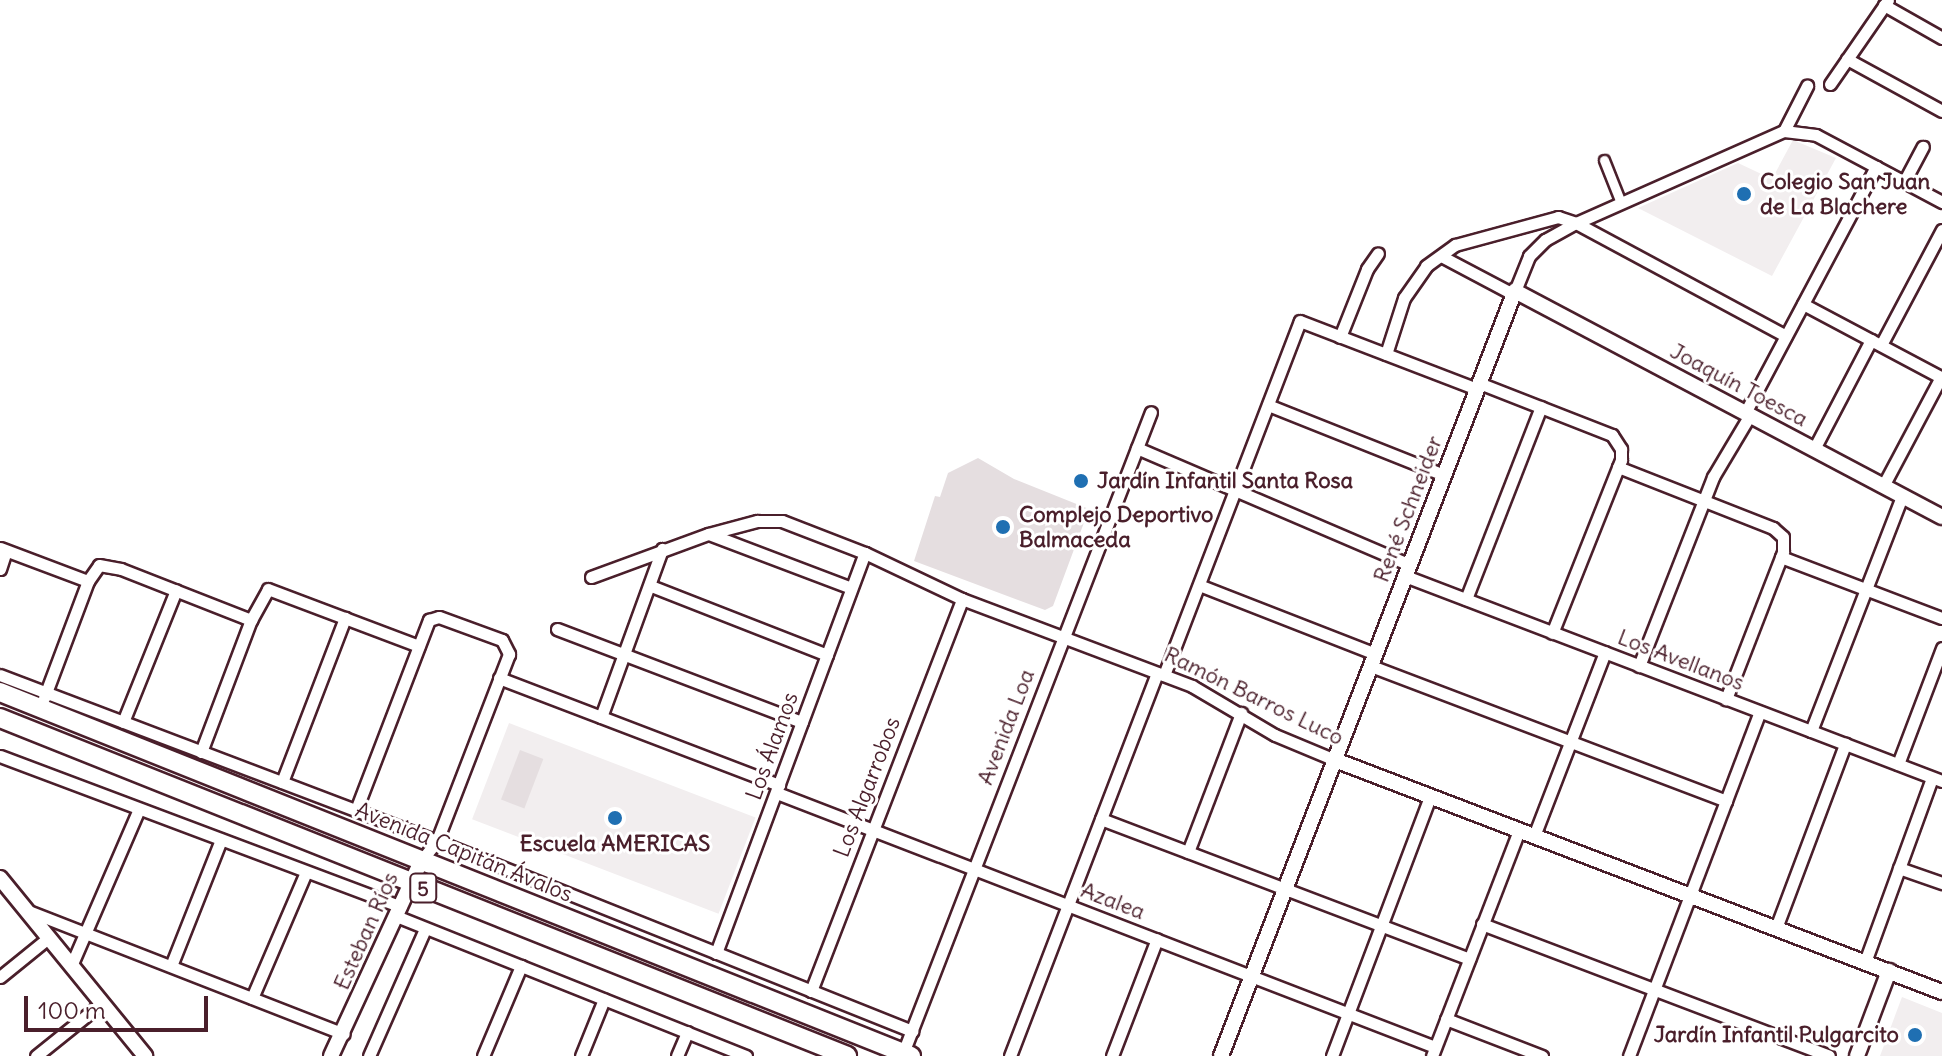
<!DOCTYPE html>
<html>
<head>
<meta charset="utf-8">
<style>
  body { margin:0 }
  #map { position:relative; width:1942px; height:1056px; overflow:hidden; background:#fff; font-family:Delius,sans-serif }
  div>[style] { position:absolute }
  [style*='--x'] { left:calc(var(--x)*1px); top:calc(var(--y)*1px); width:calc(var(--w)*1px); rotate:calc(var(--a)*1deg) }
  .built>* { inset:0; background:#f2eeef; transform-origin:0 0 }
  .green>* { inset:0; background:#e5dee0; transform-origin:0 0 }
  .roads { filter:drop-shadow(2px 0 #4a1f2b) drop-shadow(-2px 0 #4a1f2b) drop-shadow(0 2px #4a1f2b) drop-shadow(0 -2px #4a1f2b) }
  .pedestrian>* { height:9px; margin:-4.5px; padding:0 4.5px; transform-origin:4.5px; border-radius:4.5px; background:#fff }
  .minor>* { height:11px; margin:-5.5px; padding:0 5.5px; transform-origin:5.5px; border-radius:5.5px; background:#fff }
  .tertiary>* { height:14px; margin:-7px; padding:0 7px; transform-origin:7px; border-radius:7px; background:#fff }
  .trunk>* { height:18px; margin:-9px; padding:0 9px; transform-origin:9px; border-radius:9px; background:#fff }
  .dots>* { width:22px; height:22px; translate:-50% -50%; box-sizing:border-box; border:4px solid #fff; border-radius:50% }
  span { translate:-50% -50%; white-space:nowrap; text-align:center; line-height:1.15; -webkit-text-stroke:6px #fff; paint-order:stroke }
  .shield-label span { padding:2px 6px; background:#fff; border:2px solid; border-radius:6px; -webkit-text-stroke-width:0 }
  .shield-label { font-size:20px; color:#4a1f2b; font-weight:700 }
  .poi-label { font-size:22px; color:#4a1f2b; font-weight:700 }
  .left { translate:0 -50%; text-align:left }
  .right { translate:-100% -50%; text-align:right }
  .street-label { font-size:22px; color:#4a1f2b }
  .scale { position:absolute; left:24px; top:996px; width:184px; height:36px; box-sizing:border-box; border:4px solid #4a1f2b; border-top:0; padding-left:10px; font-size:24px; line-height:28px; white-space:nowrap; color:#4a1f2b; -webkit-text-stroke:6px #fff; paint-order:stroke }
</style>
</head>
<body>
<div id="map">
  <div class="built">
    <div style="clip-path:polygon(1793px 140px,1836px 158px,1772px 276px,1638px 208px,1738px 163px,1772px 179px)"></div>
    <div style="left:509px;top:723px;width:264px;height:103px;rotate:21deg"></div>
    <div style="clip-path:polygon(1902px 997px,1942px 1013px,1942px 1056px,1880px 1056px)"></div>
  </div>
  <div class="green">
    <div style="clip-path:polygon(978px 458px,1014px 479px,1089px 509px,1053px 606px,1045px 610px,914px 561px,935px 496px,940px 497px,948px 473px)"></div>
    <div style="left:520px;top:750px;width:25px;height:53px;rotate:21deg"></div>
  </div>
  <div class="roads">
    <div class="pedestrian">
      <div style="--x:1604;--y:160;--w:46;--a:68.4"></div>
    </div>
    <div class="minor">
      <div style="--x:1884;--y:5;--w:67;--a:29.6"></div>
      <div style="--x:1847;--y:59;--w:108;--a:28.7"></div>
      <div style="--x:1830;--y:84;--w:102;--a:-55.4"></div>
      <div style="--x:1784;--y:131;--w:51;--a:-62.9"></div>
      <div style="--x:1904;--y:182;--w:40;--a:-62"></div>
      <div style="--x:1441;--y:256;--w:81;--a:27.8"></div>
      <div style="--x:1515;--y:291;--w:38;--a:-68"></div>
      <div style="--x:1529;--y:256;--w:23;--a:-45"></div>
      <div style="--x:1545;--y:240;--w:35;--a:-29"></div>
      <div style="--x:1576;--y:223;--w:227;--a:-23.9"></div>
      <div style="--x:1784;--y:131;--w:32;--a:7"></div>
      <div style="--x:1816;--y:135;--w:143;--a:28"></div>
      <div style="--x:1803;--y:304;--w:157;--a:28"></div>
      <div style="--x:1340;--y:337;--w:73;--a:-68.3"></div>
      <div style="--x:1367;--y:269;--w:19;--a:-55"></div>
      <div style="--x:1881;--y:345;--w:130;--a:-62.1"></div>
      <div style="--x:1386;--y:354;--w:59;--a:-72.2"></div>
      <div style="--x:1404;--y:298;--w:39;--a:-55"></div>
      <div style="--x:1426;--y:266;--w:36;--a:-36"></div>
      <div style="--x:1455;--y:245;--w:107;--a:-15.2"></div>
      <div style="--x:1558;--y:217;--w:19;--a:18"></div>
      <div style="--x:1576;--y:223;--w:238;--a:28.3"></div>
      <div style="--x:1479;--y:383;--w:143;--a:21.4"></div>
      <div style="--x:1612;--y:435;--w:17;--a:57"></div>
      <div style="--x:1621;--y:449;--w:11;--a:90"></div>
      <div style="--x:1621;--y:460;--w:186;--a:111.7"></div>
      <div style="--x:1268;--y:405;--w:189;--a:21.7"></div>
      <div style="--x:1745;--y:413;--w:279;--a:-62"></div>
      <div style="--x:1137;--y:448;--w:297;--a:23.2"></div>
      <div style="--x:1814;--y:449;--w:123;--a:-62.4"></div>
      <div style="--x:1618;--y:467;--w:167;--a:21.5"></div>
      <div style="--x:1773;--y:528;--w:13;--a:42"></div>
      <div style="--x:1783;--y:537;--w:15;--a:90"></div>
      <div style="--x:1783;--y:552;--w:158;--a:111.2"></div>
      <div style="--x:1883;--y:486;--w:123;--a:-62"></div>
      <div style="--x:709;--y:534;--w:152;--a:20.8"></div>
      <div style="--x:0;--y:548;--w:94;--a:20.6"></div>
      <div style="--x:1781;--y:557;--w:172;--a:20.8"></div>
      <div style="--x:0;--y:569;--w:19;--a:-72"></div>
      <div style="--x:1405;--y:576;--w:575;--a:20.89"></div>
      <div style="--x:591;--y:577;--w:125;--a:-20.2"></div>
      <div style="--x:708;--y:534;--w:51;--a:-14.9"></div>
      <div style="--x:757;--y:521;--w:25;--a:0"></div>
      <div style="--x:782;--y:521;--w:89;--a:21.1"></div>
      <div style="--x:865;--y:553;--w:107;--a:25.4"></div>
      <div style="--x:962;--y:599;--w:246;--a:20.7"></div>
      <div style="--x:1192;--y:686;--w:96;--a:30.6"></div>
      <div style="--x:1275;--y:735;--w:65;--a:22.6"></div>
      <div style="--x:1199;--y:585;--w:190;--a:21.3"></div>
      <div style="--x:651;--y:586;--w:189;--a:21.4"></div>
      <div style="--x:1466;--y:599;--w:206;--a:-68.7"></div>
      <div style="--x:557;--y:629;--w:262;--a:20.8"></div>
      <div style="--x:1371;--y:666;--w:380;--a:20.8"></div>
      <div style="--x:1639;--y:666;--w:203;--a:-68.6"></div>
      <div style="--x:1713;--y:477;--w:72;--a:-59.2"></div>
      <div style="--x:0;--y:675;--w:467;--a:20.8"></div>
      <div style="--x:437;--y:841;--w:512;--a:21.8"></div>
      <div style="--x:1164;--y:675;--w:379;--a:-69"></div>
      <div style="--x:1300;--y:321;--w:190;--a:21"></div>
      <div style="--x:499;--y:678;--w:300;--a:20.9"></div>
      <div style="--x:44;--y:698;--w:125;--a:-69.4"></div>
      <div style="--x:88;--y:581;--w:19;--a:-55"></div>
      <div style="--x:99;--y:565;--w:22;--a:10"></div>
      <div style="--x:121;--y:569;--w:140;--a:21.4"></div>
      <div style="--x:601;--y:717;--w:179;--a:-70"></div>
      <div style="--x:123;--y:722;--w:142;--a:-68.1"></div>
      <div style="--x:1811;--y:731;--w:252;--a:-68.8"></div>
      <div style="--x:201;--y:752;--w:141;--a:-69.3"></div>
      <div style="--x:251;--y:620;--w:35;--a:-61"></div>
      <div style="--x:268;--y:589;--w:161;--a:20.7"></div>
      <div style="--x:0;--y:756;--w:428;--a:20.6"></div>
      <div style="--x:1898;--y:764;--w:124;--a:-69.2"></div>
      <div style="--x:282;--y:782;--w:176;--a:-69"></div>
      <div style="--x:777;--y:793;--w:705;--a:21.11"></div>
      <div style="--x:356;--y:810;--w:204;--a:-69"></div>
      <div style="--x:429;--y:620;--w:10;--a:-17"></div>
      <div style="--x:439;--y:617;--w:67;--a:20.1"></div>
      <div style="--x:502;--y:640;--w:16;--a:63"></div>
      <div style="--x:509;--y:654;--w:200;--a:111.1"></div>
      <div style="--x:437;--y:841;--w:26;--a:129"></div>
      <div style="--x:1101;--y:819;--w:394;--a:20.8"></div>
      <div style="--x:1534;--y:836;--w:197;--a:-68.9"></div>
      <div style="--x:1188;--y:852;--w:149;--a:-69.1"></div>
      <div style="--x:1899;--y:868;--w:46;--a:19.2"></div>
      <div style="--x:26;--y:910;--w:341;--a:21.3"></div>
      <div style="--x:396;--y:916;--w:377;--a:21.8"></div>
      <div style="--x:1482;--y:924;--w:371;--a:20.8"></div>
      <div style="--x:1776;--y:928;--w:197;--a:-69.4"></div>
      <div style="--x:716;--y:953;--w:427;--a:-69.6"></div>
      <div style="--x:1865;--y:962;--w:196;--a:-70"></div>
      <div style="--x:71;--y:966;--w:171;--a:-66.6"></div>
      <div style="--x:171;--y:966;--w:136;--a:-68.4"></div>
      <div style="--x:0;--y:977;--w:62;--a:-39.1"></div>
      <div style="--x:811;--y:991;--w:420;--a:-68.9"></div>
      <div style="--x:252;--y:998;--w:137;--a:-66.8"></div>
      <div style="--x:1446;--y:1019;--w:103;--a:21.1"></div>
      <div style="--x:903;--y:1053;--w:687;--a:-68.85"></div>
      <div style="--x:36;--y:1056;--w:85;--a:-38.8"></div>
      <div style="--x:369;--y:1056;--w:139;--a:-66.2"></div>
      <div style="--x:483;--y:1056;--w:98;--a:-67.1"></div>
      <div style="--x:581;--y:1056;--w:61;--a:-68"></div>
      <div style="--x:677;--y:1056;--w:26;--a:-67"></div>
      <div style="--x:1010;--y:1056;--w:410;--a:-69"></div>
      <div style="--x:1112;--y:1056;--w:125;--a:-69"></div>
      <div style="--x:1332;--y:1056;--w:278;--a:-69.3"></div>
      <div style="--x:1432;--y:1056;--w:242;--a:-68.9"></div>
      <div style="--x:1629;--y:1056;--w:368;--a:-69.2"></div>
    </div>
    <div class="tertiary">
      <div style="--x:1335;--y:760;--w:650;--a:20.92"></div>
      <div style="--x:0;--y:878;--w:230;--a:50.8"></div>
      <div style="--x:331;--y:1056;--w:215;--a:-65.2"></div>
      <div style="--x:1221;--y:1056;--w:820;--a:-68.98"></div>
      <div style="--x:1515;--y:291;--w:483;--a:27.9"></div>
      <div style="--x:1857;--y:1056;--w:91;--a:-69.4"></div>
    </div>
    <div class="trunk">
      <div style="--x:0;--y:692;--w:981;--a:21.78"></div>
      <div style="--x:0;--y:718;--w:912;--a:21.75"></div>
    </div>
  </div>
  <div class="dots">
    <div style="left:1744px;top:194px;background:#1f6fb2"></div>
    <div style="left:1081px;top:481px;background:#1f6fb2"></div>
    <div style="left:1003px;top:527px;background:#1f6fb2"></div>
    <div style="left:615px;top:818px;background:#1f6fb2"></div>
    <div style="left:1915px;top:1035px;background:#1f6fb2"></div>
  </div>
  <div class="shield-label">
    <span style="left:423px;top:888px">5</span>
  </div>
  <div class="poi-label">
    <span class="left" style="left:1760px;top:194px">Colegio San Juan<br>de La Blachere</span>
    <span class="left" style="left:1097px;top:481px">Jardín Infantil Santa Rosa</span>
    <span class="left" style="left:1019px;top:527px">Complejo Deportivo<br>Balmaceda</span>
    <span style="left:615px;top:844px">Escuela AMERICAS</span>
    <span class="right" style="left:1899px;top:1035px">Jardín Infantil Pulgarcito</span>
  </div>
  <div class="street-label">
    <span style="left:1739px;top:385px;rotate:28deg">Joaquín Toesca</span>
    <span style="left:1408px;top:509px;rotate:-69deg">René Schneider</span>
    <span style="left:1681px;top:660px;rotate:21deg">Los Avellanos</span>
    <span style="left:1254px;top:696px;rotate:26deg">Ramón Barros Luco</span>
    <span style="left:1006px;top:727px;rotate:-69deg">Avenida Loa</span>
    <span style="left:772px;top:746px;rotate:-70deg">Los Álamos</span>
    <span style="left:867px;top:787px;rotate:-69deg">Los Algarrobos</span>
    <span style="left:464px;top:852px;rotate:22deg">Avenida Capitán Ávalos</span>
    <span style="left:1113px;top:901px;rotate:21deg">Azalea</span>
    <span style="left:366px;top:931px;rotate:-66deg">Esteban Ríos</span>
  </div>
  <div class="scale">100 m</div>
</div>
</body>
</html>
